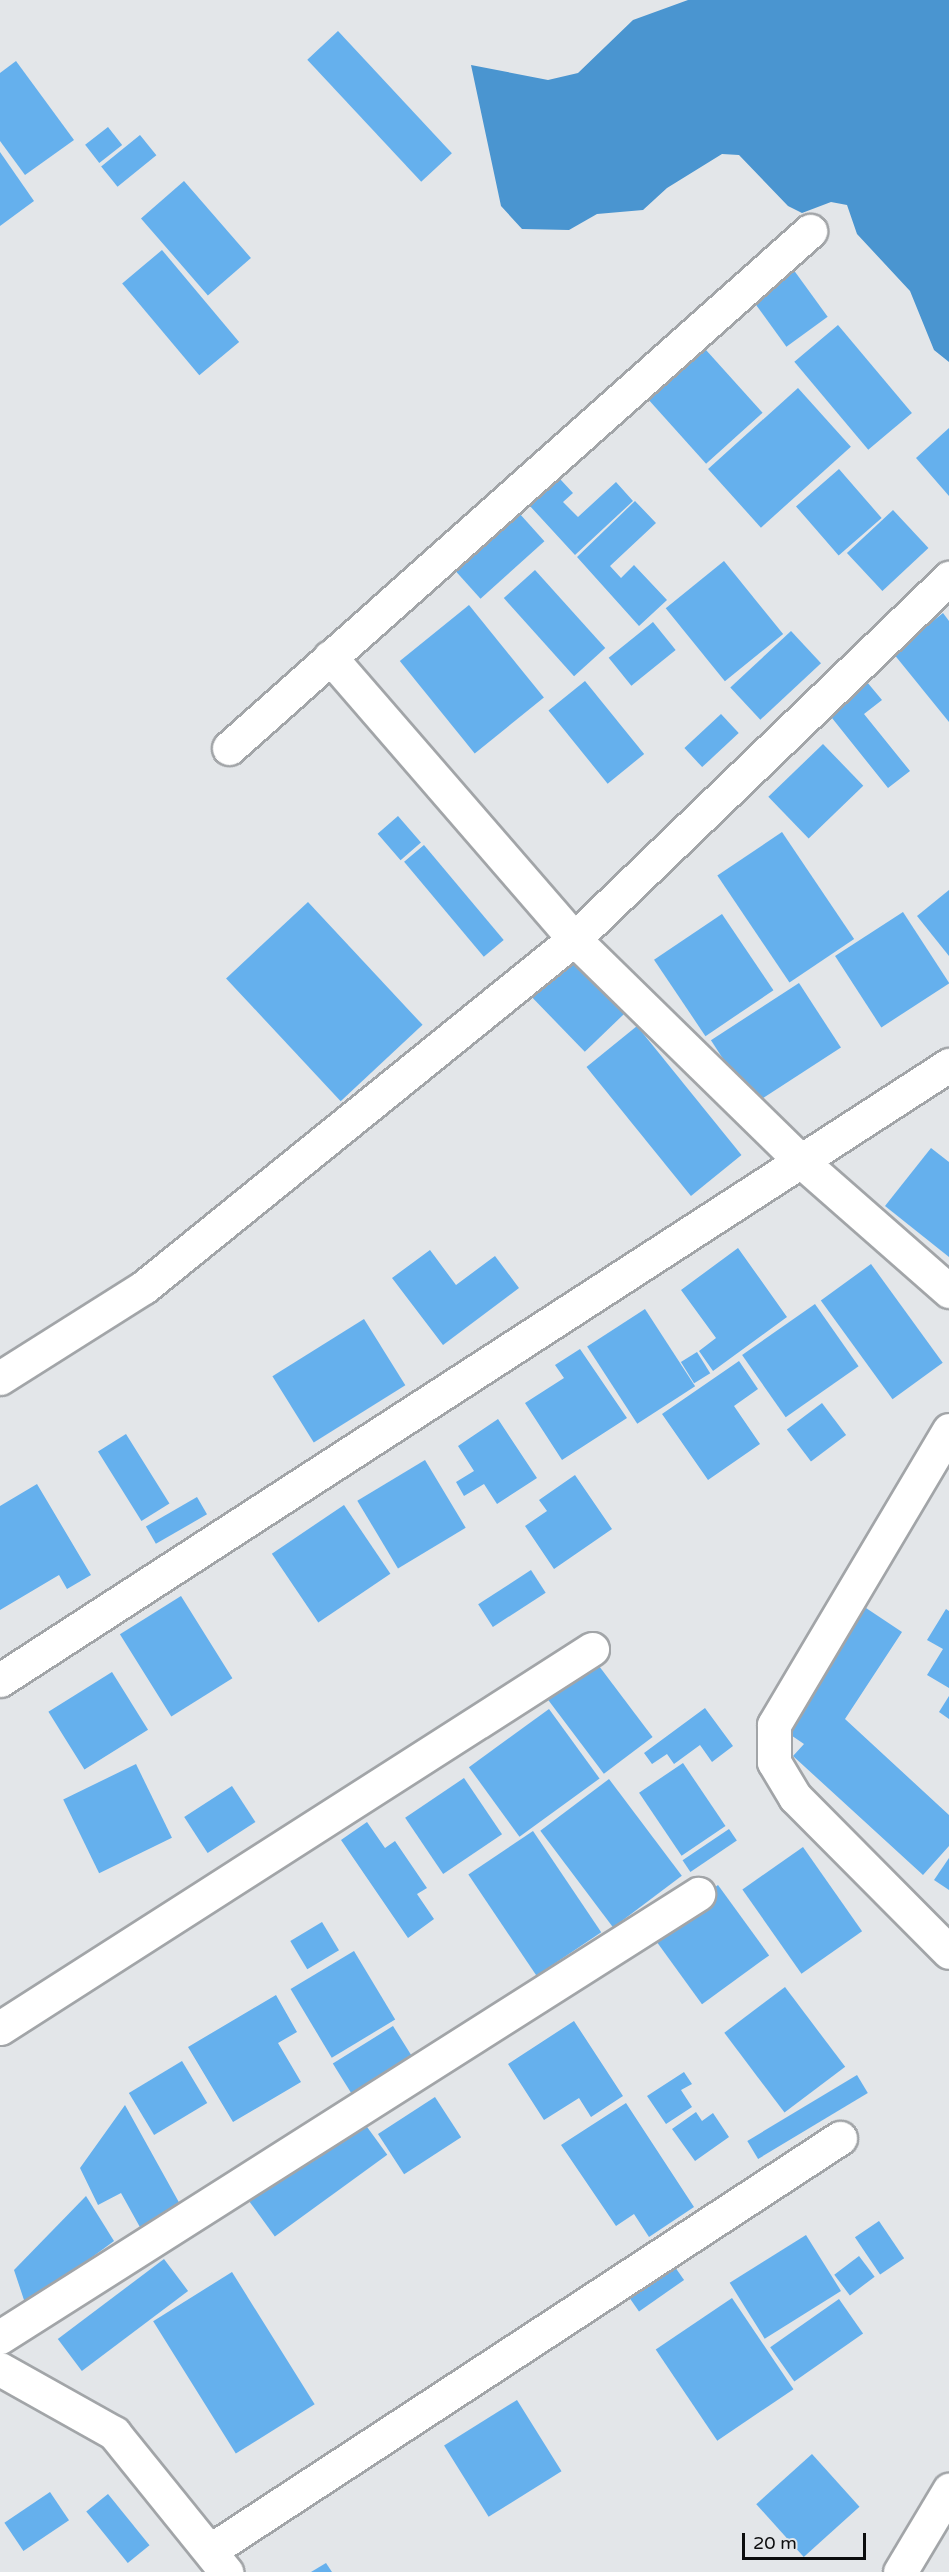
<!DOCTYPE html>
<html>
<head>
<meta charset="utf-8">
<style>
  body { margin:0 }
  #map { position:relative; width:949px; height:2572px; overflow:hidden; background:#e3e6e9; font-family:"Varela Round",sans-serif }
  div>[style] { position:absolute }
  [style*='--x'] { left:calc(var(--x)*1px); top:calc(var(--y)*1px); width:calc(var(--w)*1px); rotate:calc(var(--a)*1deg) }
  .water>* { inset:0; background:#4a95d0 }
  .building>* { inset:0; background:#65b0ed; transform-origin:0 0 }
  .roads { filter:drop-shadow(2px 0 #a2a5a8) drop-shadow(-2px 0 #a2a5a8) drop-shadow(0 2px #a2a5a8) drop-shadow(0 -2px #a2a5a8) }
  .minor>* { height:33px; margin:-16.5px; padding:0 16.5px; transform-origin:16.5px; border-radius:16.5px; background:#fff }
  span { translate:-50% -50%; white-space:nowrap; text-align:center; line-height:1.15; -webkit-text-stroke:4.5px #e3e6e9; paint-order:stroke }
  .scale { position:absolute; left:742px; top:2533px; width:124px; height:27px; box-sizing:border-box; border:3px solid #0c0d0e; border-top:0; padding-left:8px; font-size:18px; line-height:21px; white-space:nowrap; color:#0c0d0e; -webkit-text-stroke:4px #e3e6e9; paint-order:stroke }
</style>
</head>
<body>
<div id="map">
  <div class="water">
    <div style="clip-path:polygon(688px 0,949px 0,949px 362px,934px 350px,910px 291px,857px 234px,847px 205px,831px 202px,802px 213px,788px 206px,739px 155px,722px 154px,667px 188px,643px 210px,597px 214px,569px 230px,522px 229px,501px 206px,471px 65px,548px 80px,578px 73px,633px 20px)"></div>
  </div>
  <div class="building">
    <div style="left:338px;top:31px;width:167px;height:42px;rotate:47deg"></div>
    <div style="clip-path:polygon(16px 61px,74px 140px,25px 175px,0 141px,0 73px)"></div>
    <div style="left:108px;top:127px;width:23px;height:29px;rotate:52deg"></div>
    <div style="left:140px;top:135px;width:26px;height:50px;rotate:51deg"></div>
    <div style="clip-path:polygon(0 152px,34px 201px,0 226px)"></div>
    <div style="left:184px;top:181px;width:102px;height:57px;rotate:49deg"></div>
    <div style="left:162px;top:250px;width:120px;height:52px;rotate:50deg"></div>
    <div style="left:793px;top:269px;width:59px;height:51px;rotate:54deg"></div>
    <div style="left:838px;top:325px;width:115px;height:57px;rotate:50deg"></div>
    <div style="left:697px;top:340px;width:98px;height:76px;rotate:48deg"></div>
    <div style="left:798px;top:388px;width:79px;height:121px;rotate:48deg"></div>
    <div style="clip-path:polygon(949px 428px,949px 496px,916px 458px)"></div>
    <div style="clip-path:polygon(548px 466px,573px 493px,563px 502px,578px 517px,616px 482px,633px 501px,575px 555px,518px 493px)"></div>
    <div style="left:839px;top:469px;width:65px;height:57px;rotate:49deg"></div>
    <div style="clip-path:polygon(635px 501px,656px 523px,610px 566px,621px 578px,634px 565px,667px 600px,639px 626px,577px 557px)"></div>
    <div style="left:893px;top:510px;width:52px;height:63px;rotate:47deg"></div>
    <div style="left:519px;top:513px;width:38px;height:86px;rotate:48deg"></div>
    <div style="left:724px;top:561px;width:94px;height:75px;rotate:51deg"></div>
    <div style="left:535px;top:570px;width:105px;height:42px;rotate:48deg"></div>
    <div style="left:469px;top:605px;width:119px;height:89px;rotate:51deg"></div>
    <div style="clip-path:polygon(943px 613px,949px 621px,949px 722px,893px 653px)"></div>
    <div style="left:653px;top:622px;width:36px;height:57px;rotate:51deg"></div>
    <div style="left:791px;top:631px;width:44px;height:83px;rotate:47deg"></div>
    <div style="left:585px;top:681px;width:94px;height:47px;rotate:51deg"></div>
    <div style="clip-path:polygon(867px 682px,882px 700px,864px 714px,910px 771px,888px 788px,828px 713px)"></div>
    <div style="left:721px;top:714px;width:26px;height:50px;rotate:47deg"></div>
    <div style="left:823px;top:744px;width:58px;height:76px;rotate:46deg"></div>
    <div style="left:398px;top:816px;width:35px;height:27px;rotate:49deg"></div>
    <div style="left:782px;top:832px;width:129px;height:78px;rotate:56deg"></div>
    <div style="left:424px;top:845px;width:124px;height:26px;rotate:50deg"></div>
    <div style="clip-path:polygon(949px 890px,949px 956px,917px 916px)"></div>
    <div style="left:308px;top:902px;width:168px;height:112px;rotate:47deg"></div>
    <div style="left:903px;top:912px;width:85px;height:81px;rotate:57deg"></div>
    <div style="left:722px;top:914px;width:92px;height:82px;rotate:56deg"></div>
    <div style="left:573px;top:959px;width:75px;height:56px;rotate:46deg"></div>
    <div style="left:799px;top:983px;width:77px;height:105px;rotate:57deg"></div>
    <div style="left:637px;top:1026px;width:166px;height:65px;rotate:51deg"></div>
    <div style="clip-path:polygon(931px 1148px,949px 1162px,949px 1257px,885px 1206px)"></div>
    <div style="clip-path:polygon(738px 1248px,787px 1317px,713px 1371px,699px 1351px,716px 1338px,681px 1290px)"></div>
    <div style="clip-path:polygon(430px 1250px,456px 1285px,495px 1256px,519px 1288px,443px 1345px,392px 1278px)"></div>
    <div style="left:871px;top:1264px;width:122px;height:62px;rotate:54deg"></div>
    <div style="left:815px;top:1304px;width:76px;height:89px;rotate:55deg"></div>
    <div style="left:645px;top:1309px;width:92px;height:69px;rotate:57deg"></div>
    <div style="left:364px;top:1319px;width:78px;height:108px;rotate:58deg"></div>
    <div style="clip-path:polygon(580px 1349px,627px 1418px,562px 1460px,525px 1403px,564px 1378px,555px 1365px)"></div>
    <div style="left:697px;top:1352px;width:25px;height:19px;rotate:58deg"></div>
    <div style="clip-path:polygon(739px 1361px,758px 1389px,734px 1406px,760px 1444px,708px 1480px,662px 1414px)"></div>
    <div style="left:822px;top:1403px;width:40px;height:44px;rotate:53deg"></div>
    <div style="clip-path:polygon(498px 1419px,537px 1478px,497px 1504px,484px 1484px,464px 1496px,456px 1482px,474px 1471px,458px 1446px)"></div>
    <div style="left:126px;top:1434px;width:82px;height:33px;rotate:58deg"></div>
    <div style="left:425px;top:1460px;width:79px;height:79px;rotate:59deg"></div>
    <div style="clip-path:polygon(575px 1475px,612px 1529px,554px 1569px,525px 1526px,547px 1511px,539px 1500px)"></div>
    <div style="clip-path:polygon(37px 1484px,91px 1575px,67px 1589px,59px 1575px,0 1610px,0 1506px)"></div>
    <div style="left:197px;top:1497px;width:20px;height:59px;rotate:60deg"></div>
    <div style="left:344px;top:1505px;width:83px;height:87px;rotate:56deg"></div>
    <div style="left:531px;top:1570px;width:27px;height:63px;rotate:57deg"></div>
    <div style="left:181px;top:1596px;width:97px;height:72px;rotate:58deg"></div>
    <div style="clip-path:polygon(860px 1604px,902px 1632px,845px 1719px,949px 1815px,949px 1846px,923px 1875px,793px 1756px,804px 1744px,779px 1727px)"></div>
    <div style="clip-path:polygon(946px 1609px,949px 1611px,949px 1688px,927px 1675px,943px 1649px,927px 1640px)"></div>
    <div style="left:596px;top:1662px;width:94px;height:61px;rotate:53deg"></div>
    <div style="left:112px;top:1672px;width:68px;height:75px;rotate:58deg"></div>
    <div style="clip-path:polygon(949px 1696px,949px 1719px,939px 1712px)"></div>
    <div style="clip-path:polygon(705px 1708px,733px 1746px,712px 1762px,700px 1745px,674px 1764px,667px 1754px,652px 1764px,644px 1753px)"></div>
    <div style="left:549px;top:1709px;width:86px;height:99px;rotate:54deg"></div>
    <div style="left:683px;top:1763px;width:76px;height:53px;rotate:56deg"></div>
    <div style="left:136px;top:1764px;width:82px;height:81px;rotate:64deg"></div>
    <div style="left:464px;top:1778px;width:68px;height:71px;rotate:56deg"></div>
    <div style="left:609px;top:1779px;width:121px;height:86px;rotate:53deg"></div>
    <div style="left:232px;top:1786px;width:43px;height:57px;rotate:57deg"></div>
    <div style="clip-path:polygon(367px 1822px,385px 1848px,395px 1841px,427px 1888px,417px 1894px,434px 1919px,408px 1938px,341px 1840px)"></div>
    <div style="left:729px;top:1829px;width:14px;height:56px;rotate:56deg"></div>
    <div style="left:533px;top:1831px;width:122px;height:78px;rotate:56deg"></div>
    <div style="left:803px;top:1847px;width:103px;height:74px;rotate:55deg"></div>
    <div style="clip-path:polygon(949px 1858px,949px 1890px,934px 1880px)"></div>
    <div style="left:718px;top:1885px;width:87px;height:83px;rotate:54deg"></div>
    <div style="left:322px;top:1922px;width:33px;height:37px;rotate:59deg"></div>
    <div style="left:354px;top:1951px;width:80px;height:74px;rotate:59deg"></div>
    <div style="left:785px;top:1987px;width:100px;height:76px;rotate:53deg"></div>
    <div style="clip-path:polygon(276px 1995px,297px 2032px,278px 2043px,301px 2082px,233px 2122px,188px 2047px)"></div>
    <div style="clip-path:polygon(574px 2021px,623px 2096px,591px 2117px,579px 2098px,544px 2120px,508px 2064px)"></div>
    <div style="left:393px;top:2026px;width:38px;height:71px;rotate:58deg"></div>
    <div style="left:182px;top:2061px;width:49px;height:62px;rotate:59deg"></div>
    <div style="clip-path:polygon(684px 2072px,692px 2084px,681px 2090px,692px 2107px,666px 2124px,647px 2096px)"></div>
    <div style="left:857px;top:2075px;width:21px;height:128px;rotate:59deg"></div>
    <div style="left:435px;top:2097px;width:48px;height:68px;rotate:57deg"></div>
    <div style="clip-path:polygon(626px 2103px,694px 2207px,649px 2237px,634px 2214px,616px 2226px,561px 2145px)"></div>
    <div style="clip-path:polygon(125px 2105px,181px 2206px,141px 2229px,121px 2193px,98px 2205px,80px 2168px)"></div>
    <div style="clip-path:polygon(696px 2112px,702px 2121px,713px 2113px,729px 2137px,695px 2161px,672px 2129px)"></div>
    <div style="left:362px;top:2120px;width:43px;height:139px;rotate:54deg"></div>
    <div style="clip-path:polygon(86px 2196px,114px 2241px,26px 2306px,14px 2270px)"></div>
    <div style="left:879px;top:2221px;width:45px;height:29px;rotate:56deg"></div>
    <div style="left:806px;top:2235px;width:66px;height:90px;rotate:58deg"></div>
    <div style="left:859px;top:2256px;width:26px;height:31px;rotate:53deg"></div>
    <div style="left:668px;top:2257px;width:28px;height:55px;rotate:55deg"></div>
    <div style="left:164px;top:2259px;width:40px;height:133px;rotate:53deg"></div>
    <div style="left:232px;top:2272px;width:156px;height:93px;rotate:58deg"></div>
    <div style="left:732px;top:2298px;width:110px;height:92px;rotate:56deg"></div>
    <div style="left:839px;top:2299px;width:42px;height:84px;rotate:55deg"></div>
    <div style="left:517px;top:2400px;width:84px;height:86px;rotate:58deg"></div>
    <div style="left:812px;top:2454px;width:71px;height:75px;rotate:48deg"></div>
    <div style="left:50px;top:2492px;width:34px;height:55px;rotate:56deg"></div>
    <div style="left:108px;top:2494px;width:66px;height:28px;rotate:51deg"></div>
    <div style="clip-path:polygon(326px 2563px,332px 2572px,311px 2572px)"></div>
  </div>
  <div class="roads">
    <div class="minor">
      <div style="--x:330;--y:657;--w:373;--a:49.1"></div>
      <div style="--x:574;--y:939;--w:318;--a:44.4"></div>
      <div style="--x:801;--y:1161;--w:197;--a:41.3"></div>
      <div style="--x:229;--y:748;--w:778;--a:-41.66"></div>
      <div style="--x:0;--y:1378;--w:170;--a:-32.3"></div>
      <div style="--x:144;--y:1287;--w:553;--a:-38.98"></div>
      <div style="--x:574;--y:939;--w:521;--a:-43.91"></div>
      <div style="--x:949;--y:1430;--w:343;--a:120.7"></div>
      <div style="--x:774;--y:1725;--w:37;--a:90"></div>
      <div style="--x:774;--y:1762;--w:41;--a:59"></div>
      <div style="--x:795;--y:1797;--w:218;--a:45.2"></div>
      <div style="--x:0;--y:1680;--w:1131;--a:-32.95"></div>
      <div style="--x:0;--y:2028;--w:703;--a:-32.63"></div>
      <div style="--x:0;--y:2337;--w:827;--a:-32.4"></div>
      <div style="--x:0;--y:2369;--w:131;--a:29.3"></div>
      <div style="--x:114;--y:2433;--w:179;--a:51.1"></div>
      <div style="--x:211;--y:2550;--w:752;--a:-33.23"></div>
      <div style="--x:900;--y:2572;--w:96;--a:-59.1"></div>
    </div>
  </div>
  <div class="scale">20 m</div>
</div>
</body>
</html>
